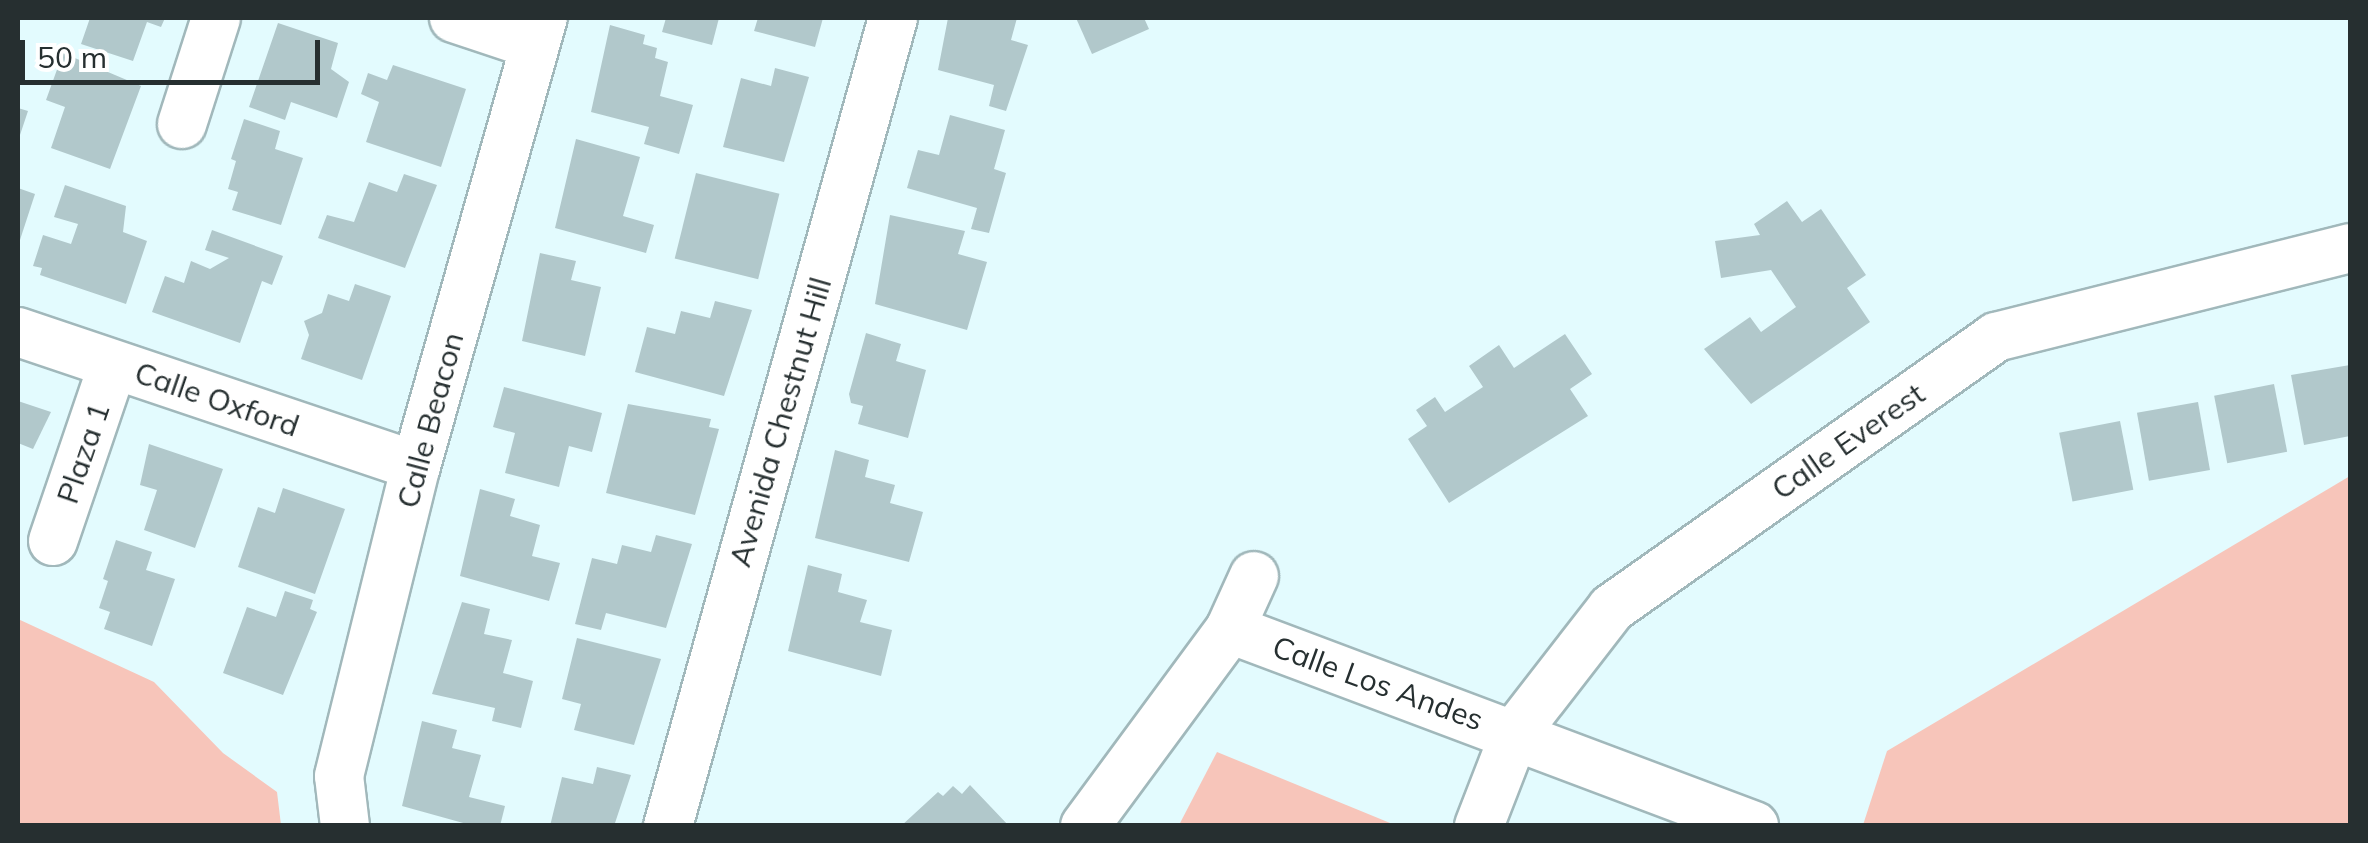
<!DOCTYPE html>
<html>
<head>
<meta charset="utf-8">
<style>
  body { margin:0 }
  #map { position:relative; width:2368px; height:843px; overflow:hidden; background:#e3fbfe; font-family:Mulish,sans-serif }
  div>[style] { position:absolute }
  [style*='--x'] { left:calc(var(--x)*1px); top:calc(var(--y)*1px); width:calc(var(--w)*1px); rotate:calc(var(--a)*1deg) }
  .green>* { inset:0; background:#f7c5ba }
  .building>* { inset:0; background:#b1c8cb; transform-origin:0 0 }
  .roads { filter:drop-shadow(2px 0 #a1b8bb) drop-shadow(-2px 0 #a1b8bb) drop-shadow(0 2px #a1b8bb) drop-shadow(0 -2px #a1b8bb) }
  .minor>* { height:48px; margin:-24px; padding:0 24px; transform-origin:24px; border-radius:24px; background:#fff }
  span { translate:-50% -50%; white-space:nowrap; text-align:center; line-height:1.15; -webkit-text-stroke:10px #fff; paint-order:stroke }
  .street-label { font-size:30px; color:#262f30 }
  .frame { position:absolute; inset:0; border:20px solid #262f30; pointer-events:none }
  .scale { position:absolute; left:20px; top:40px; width:300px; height:45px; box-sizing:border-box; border:5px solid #262f30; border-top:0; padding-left:12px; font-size:30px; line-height:35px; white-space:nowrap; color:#262f30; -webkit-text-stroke:8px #fff; paint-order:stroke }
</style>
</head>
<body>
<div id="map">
  <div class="green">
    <div style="clip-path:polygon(2350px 476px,2350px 825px,1863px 825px,1887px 751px)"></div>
    <div style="clip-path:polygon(18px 619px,154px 682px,223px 753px,277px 792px,281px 825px,18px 825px)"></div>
    <div style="clip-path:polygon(1217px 752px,1395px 825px,1179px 825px)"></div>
  </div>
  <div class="building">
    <div style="clip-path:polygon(90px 18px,165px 18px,161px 27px,147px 22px,133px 61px,81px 44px)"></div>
    <div style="clip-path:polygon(666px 18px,719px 18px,712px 45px,662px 32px)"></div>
    <div style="clip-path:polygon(758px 18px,823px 18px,815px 47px,754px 31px)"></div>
    <div style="clip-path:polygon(948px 18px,1017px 18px,1011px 40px,1028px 45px,1006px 111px,989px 106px,994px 85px,938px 70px)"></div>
    <div style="clip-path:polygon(1076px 18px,1144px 18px,1149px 29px,1092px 54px)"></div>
    <div style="clip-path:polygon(278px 23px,338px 43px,331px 69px,349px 82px,337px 118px,291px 102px,285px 120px,249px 107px)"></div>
    <div style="clip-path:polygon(610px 25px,645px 35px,643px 44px,657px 48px,655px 58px,668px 62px,660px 96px,693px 105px,679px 154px,644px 144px,649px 127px,591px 112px)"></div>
    <div style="clip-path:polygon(63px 53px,141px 86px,110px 169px,51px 148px,65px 107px,46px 100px)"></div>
    <div style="clip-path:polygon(393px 65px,466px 89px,441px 167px,366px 142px,379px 102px,361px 94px,368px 73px,387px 80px)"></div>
    <div style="clip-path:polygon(775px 68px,809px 77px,784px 162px,723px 147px,741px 78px,771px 86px)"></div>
    <div style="clip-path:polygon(18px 108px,28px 111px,18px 141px)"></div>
    <div style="clip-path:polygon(950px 115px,1005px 130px,994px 169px,1006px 173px,989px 233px,971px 229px,977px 208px,907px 188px,918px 150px,939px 155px)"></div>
    <div style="clip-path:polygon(244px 119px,280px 131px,275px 149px,303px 158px,281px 225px,232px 210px,238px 192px,228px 189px,236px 161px,231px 159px)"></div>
    <div style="clip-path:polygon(576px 139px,640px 157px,623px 216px,654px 225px,646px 253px,555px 228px)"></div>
    <div style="left:696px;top:173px;width:86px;height:88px;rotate:14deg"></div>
    <div style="clip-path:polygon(404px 174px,437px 185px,405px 268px,318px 238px,327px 215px,354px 222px,369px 182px,397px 192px)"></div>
    <div style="clip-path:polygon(65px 185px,126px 206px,123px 232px,147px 241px,126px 304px,40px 275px,42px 268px,33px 266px,43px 235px,71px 244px,78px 224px,54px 217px)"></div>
    <div style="clip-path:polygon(18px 188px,35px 194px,18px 246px)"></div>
    <div style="clip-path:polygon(1787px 201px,1802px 222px,1821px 209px,1866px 275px,1847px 288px,1870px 322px,1751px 404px,1704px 349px,1750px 317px,1761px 332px,1796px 307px,1771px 270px,1721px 278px,1715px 241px,1760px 235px,1754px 224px)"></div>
    <div style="clip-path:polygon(890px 215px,965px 231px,958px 254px,987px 262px,967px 330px,875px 304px)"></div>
    <div style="clip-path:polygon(212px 230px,283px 256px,272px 285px,262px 281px,240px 343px,152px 312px,165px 276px,184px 283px,191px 261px,210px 269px,229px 258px,205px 250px)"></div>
    <div style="clip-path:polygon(540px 253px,576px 261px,571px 280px,601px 287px,585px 356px,522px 341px)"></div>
    <div style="clip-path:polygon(355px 284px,391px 296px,362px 380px,301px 359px,309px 335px,304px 321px,322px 313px,328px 294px,349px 301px)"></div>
    <div style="clip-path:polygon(715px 301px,752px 310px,724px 396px,635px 372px,647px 327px,675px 334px,681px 311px,710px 318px)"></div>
    <div style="clip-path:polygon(866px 333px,901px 344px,896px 361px,926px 370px,908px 438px,858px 424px,863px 406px,851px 403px,849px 394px)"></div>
    <div style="clip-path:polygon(1565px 334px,1592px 374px,1570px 389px,1588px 416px,1449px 503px,1408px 439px,1427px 426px,1416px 410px,1435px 397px,1445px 412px,1483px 387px,1469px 366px,1499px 345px,1514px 368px)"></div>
    <div style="clip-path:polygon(2350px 365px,2350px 436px,2304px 445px,2291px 375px)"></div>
    <div style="left:2274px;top:384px;width:69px;height:61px;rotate:79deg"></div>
    <div style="clip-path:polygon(504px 387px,602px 413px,592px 452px,569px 446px,559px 487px,505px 473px,515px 433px,493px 427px)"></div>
    <div style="clip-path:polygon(18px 401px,51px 412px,33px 449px,18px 443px)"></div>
    <div style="left:2198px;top:402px;width:69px;height:62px;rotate:80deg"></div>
    <div style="clip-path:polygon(628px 404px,711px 419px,709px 427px,719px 429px,695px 515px,606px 493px)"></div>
    <div style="left:2120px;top:421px;width:70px;height:62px;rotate:79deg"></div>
    <div style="clip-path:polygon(149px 444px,223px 469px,195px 548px,144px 530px,157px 490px,140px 485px)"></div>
    <div style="clip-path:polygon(835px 450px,869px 460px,865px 477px,895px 485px,890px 503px,923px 512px,909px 562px,815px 538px)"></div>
    <div style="clip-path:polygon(283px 488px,345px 509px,315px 594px,238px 567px,258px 507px,275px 513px)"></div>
    <div style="clip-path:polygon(480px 489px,515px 499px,510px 516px,540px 525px,532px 556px,560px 563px,549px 601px,460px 576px)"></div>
    <div style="clip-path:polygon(656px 535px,692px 544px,666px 628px,606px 613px,601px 630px,575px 624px,592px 558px,617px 564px,622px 545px,651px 552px)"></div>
    <div style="clip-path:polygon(116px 540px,152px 552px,146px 570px,175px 579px,152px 646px,104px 629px,110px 612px,99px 608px,108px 581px,103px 579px)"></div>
    <div style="clip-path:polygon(808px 565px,842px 574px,838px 592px,867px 600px,860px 622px,892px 630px,881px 676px,788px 651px)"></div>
    <div style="clip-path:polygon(285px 591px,313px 600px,310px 609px,317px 612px,283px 695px,223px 673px,247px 607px,276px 617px)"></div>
    <div style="clip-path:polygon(462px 602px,490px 609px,484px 634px,512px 640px,503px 673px,533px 681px,521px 728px,492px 721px,495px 708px,432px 694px)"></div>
    <div style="clip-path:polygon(577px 638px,661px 659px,634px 745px,574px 730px,581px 704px,562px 699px)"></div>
    <div style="clip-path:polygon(422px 721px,457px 730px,452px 748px,481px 755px,469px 797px,505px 806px,500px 826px,474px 826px,402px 806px)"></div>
    <div style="clip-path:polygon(597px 767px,631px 775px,614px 826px,550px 826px,562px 777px,593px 784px)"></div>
    <div style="clip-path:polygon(970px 785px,1009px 826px,901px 826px,938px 792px,943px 796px,953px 786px,962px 794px)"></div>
  </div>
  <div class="roads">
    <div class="minor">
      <div style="--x:454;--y:18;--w:85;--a:18.4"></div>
      <div style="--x:182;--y:124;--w:111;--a:-72.2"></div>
      <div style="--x:18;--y:332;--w:420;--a:18.6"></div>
      <div style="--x:53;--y:541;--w:186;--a:-71.2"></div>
      <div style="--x:1230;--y:629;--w:560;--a:20.6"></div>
      <div style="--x:345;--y:826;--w:50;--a:-96.8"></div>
      <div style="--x:339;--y:776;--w:319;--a:-76.1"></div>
      <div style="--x:416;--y:466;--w:466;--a:-74.2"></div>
      <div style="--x:668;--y:826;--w:839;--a:-74.44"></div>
      <div style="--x:1085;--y:826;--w:245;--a:-53.6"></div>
      <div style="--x:1230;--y:629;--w:58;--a:-65.6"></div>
      <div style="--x:1479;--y:826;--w:100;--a:-68.8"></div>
      <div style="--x:1515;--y:733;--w:158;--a:-52.2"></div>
      <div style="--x:1612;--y:608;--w:470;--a:-35.2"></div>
      <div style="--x:1996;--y:337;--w:365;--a:-14.1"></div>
    </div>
  </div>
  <div class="street-label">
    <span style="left:217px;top:399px;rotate:19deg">Calle Oxford</span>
    <span style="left:430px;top:420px;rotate:-75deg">Calle Beacon</span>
    <span style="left:780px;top:422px;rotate:-74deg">Avenida Chestnut Hill</span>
    <span style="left:1848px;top:441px;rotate:-35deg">Calle Everest</span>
    <span style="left:83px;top:453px;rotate:-71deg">Plaza 1</span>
    <span style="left:1378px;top:683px;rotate:20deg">Calle Los Andes</span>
  </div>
  <div class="frame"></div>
  <div class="scale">50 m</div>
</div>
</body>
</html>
